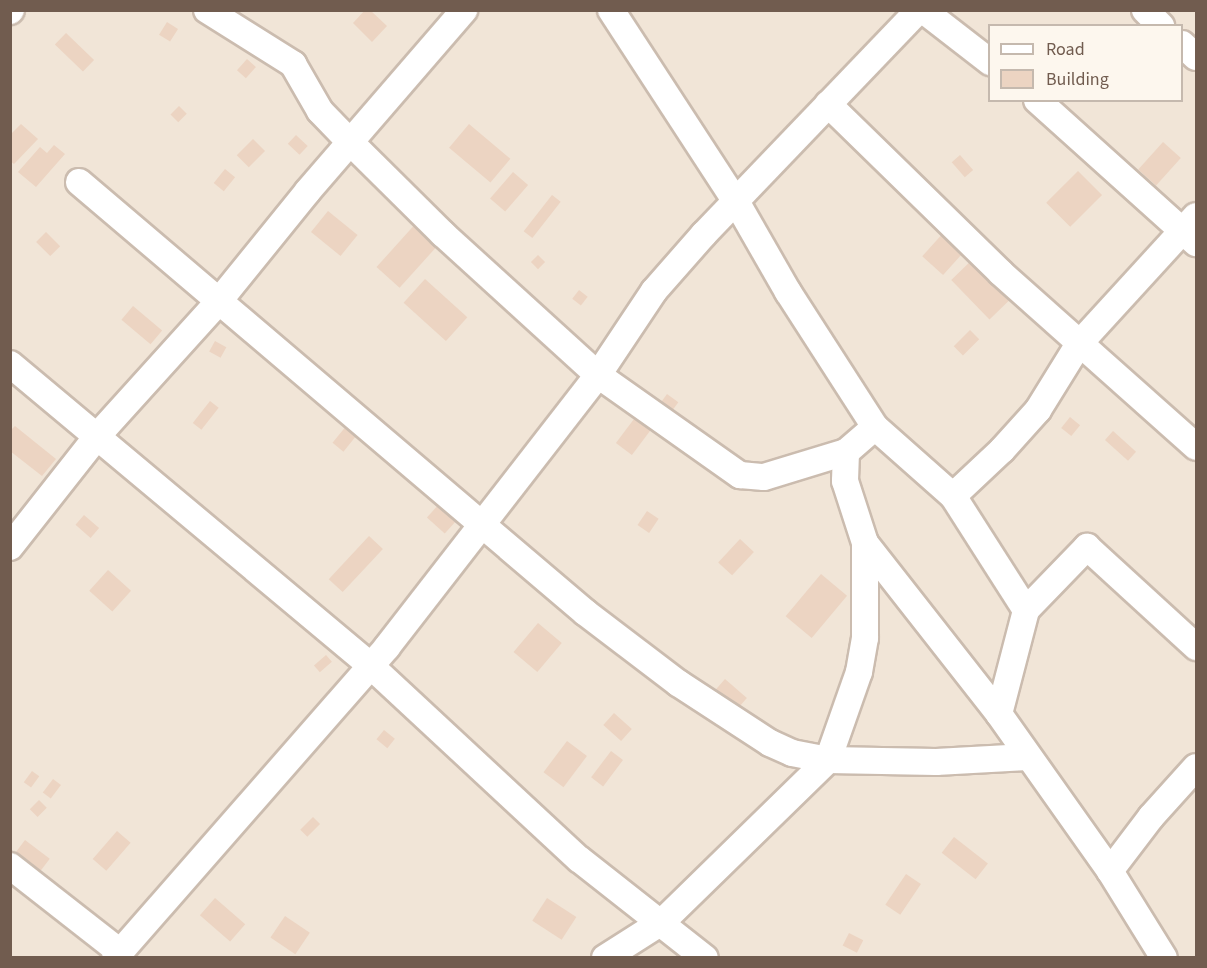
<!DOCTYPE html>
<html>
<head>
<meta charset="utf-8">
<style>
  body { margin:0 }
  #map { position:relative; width:1207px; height:968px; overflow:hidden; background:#faf3e8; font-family:"Source Sans 3",sans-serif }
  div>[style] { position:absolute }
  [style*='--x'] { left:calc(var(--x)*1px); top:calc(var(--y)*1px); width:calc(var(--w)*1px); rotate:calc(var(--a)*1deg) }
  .residential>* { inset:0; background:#f1e5d7 }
  .building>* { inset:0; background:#ecd4c2; transform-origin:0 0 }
  .roads { filter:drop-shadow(2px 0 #cbbcaf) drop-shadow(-2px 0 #cbbcaf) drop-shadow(0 2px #cbbcaf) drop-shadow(0 -2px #cbbcaf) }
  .street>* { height:26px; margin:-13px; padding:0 13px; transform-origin:13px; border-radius:13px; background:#fff }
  span { translate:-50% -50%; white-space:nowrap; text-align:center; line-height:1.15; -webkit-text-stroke:5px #fdf7ee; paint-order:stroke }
  .frame { position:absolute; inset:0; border:12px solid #715c4f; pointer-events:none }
  .legend { position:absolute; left:988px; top:24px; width:195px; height:78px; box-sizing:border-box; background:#fdf7ee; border:2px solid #c5b9ae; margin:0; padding:8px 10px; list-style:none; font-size:18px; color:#715c4f }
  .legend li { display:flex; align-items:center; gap:12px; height:30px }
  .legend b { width:30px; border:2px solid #c5b9ae }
</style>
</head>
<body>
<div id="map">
  <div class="residential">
    <div style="clip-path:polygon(evenodd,11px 11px,1196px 11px,1196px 957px,11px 957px,11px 11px,990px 26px,1182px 26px,1182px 100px,990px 100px,990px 26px)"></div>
  </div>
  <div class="building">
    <div style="clip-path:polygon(365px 10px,370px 10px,387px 26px,372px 42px,353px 23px)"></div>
    <div style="left:167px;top:22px;width:13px;height:15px;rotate:32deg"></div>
    <div style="left:66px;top:33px;width:39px;height:16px;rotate:44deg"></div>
    <div style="left:247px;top:59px;width:12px;height:15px;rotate:42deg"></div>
    <div style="left:179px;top:106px;width:11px;height:12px;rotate:45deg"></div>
    <div style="clip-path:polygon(21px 124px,38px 139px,14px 164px,10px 161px,10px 135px)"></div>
    <div style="left:469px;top:124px;width:54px;height:31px;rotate:40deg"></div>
    <div style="left:296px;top:135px;width:16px;height:12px;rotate:43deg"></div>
    <div style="left:253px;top:139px;width:17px;height:23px;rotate:45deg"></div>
    <div style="left:1163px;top:142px;width:24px;height:37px;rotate:42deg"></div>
    <div style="clip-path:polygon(54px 145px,65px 154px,36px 187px,18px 172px,40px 147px,47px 153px)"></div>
    <div style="left:960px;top:155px;width:20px;height:11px;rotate:49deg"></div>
    <div style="left:225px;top:169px;width:13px;height:18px;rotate:39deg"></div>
    <div style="left:1078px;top:171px;width:34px;height:45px;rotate:45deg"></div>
    <div style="left:513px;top:172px;width:20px;height:35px;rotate:41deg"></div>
    <div style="left:552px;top:195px;width:11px;height:46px;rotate:38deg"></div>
    <div style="left:328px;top:211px;width:38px;height:27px;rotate:39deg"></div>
    <div style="left:418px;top:221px;width:31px;height:62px;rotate:42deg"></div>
    <div style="left:945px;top:231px;width:28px;height:34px;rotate:42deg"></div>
    <div style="left:46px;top:232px;width:20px;height:14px;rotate:45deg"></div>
    <div style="left:538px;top:255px;width:10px;height:10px;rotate:45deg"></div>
    <div style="left:975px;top:257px;width:55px;height:33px;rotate:46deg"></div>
    <div style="left:425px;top:279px;width:57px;height:32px;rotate:42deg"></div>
    <div style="left:579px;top:290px;width:11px;height:11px;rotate:38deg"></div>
    <div style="left:133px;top:306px;width:38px;height:18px;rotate:40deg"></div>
    <div style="left:970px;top:330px;width:13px;height:23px;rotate:45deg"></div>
    <div style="left:215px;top:341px;width:13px;height:12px;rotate:29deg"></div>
    <div style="left:667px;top:394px;width:14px;height:22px;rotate:36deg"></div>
    <div style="left:210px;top:401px;width:11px;height:28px;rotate:38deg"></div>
    <div style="left:637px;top:415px;width:20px;height:35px;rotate:37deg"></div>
    <div style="left:1070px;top:417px;width:13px;height:14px;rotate:39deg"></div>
    <div style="left:347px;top:425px;width:14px;height:23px;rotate:39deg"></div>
    <div style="clip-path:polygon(15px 426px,56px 459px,42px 476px,10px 451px,10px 431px)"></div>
    <div style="left:1113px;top:431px;width:31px;height:12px;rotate:42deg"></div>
    <div style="left:449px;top:493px;width:24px;height:33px;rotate:42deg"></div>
    <div style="left:647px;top:511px;width:14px;height:17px;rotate:34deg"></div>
    <div style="left:84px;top:515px;width:20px;height:13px;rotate:41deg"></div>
    <div style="left:369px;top:536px;width:19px;height:59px;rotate:43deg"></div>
    <div style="left:740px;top:539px;width:19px;height:32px;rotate:43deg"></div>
    <div style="left:108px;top:570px;width:31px;height:28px;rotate:42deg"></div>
    <div style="left:821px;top:574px;width:34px;height:55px;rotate:40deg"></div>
    <div style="left:538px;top:623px;width:31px;height:38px;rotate:40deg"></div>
    <div style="left:326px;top:655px;width:9px;height:16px;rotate:49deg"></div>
    <div style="left:725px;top:679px;width:29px;height:15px;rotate:41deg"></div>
    <div style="left:614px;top:713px;width:24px;height:16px;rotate:42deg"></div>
    <div style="left:384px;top:730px;width:14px;height:12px;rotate:39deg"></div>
    <div style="left:567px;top:741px;width:25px;height:39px;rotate:37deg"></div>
    <div style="left:611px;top:751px;width:15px;height:33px;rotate:37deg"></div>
    <div style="left:32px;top:771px;width:9px;height:14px;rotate:36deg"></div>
    <div style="left:53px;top:779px;width:10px;height:17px;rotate:37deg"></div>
    <div style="left:39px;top:800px;width:11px;height:13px;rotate:45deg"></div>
    <div style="left:313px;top:817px;width:10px;height:18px;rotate:45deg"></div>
    <div style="left:117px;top:831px;width:18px;height:37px;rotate:41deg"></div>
    <div style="left:954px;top:837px;width:43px;height:20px;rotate:38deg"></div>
    <div style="left:25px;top:840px;width:31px;height:19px;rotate:37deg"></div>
    <div style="left:906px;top:874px;width:18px;height:37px;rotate:34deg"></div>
    <div style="left:215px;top:898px;width:40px;height:23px;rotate:41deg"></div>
    <div style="left:547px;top:898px;width:35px;height:27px;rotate:33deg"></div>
    <div style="left:285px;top:916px;width:30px;height:26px;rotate:34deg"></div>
    <div style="left:849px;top:933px;width:16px;height:14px;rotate:27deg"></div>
  </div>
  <div class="roads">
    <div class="street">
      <div style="--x:207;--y:10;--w:102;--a:32.1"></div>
      <div style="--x:293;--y:64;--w:54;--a:60.1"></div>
      <div style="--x:320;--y:111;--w:43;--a:45.9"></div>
      <div style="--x:350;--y:142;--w:131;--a:44.7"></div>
      <div style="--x:443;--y:234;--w:210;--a:42.3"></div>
      <div style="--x:598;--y:375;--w:174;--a:35.2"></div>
      <div style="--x:740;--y:475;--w:24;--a:5"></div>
      <div style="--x:764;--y:477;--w:86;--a:-17"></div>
      <div style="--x:611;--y:10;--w:230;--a:56.9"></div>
      <div style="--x:737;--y:203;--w:103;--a:60.2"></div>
      <div style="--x:788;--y:292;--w:161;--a:57.2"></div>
      <div style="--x:875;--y:427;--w:104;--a:41.5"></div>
      <div style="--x:953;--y:496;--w:135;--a:57.4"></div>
      <div style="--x:923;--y:10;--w:85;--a:37.8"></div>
      <div style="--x:1145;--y:10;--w:23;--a:45"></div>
      <div style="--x:10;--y:11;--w:1;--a:-45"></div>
      <div style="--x:1182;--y:44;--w:19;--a:43"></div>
      <div style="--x:1037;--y:100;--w:214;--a:42"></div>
      <div style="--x:828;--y:104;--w:242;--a:44.3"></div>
      <div style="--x:1001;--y:273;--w:261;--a:41.7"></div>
      <div style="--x:79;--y:182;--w:665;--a:40.37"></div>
      <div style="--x:586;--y:613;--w:116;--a:37.3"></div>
      <div style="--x:678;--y:683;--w:110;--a:33.1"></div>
      <div style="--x:770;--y:743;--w:24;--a:24"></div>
      <div style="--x:792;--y:753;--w:37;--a:11"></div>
      <div style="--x:828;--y:760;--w:108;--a:1.1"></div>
      <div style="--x:936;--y:762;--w:91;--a:-3.1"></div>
      <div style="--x:10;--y:364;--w:471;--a:39.9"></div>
      <div style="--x:371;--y:666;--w:284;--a:42.9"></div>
      <div style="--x:579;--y:859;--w:160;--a:38.2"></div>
      <div style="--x:875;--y:427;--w:38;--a:139"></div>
      <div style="--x:846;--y:452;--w:29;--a:92"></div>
      <div style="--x:845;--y:481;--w:65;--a:72.1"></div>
      <div style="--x:865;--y:543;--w:217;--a:51.9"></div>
      <div style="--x:999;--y:714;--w:192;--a:54.7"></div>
      <div style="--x:1110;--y:871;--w:102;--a:58.2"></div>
      <div style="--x:953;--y:496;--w:67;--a:-43.2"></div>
      <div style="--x:1002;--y:450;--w:54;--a:-48"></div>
      <div style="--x:1038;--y:410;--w:78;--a:-58.2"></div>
      <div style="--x:1079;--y:344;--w:173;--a:-47.6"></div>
      <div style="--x:10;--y:547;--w:144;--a:-51.8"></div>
      <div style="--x:99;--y:434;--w:179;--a:-47.9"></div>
      <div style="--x:219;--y:301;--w:141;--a:-51"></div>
      <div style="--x:308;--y:191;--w:239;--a:-49.2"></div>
      <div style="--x:999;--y:714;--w:107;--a:-75.4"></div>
      <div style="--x:1026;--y:610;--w:88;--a:-45.9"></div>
      <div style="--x:1087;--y:547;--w:148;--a:42.5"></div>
      <div style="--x:10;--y:866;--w:140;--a:38"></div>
      <div style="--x:1110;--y:871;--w:68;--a:-52.8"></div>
      <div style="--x:1151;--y:817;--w:67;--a:-48"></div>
      <div style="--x:115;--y:958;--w:413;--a:-48.8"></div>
      <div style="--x:387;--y:647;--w:344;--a:-52.2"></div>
      <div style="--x:598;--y:375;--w:101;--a:-56.3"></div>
      <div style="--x:654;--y:291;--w:76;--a:-48.7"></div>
      <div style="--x:704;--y:234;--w:310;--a:-46.2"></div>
      <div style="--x:605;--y:958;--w:69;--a:-32.5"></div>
      <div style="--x:663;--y:921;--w:231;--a:-44.3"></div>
      <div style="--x:828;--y:760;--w:93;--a:-70.6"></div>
      <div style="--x:859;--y:672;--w:35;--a:-80"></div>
      <div style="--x:865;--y:638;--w:95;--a:-90"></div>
    </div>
  </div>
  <div class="frame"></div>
  <ul class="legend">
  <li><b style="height:8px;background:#fff"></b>Road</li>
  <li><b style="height:16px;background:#ecd4c2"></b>Building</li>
  </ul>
</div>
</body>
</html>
